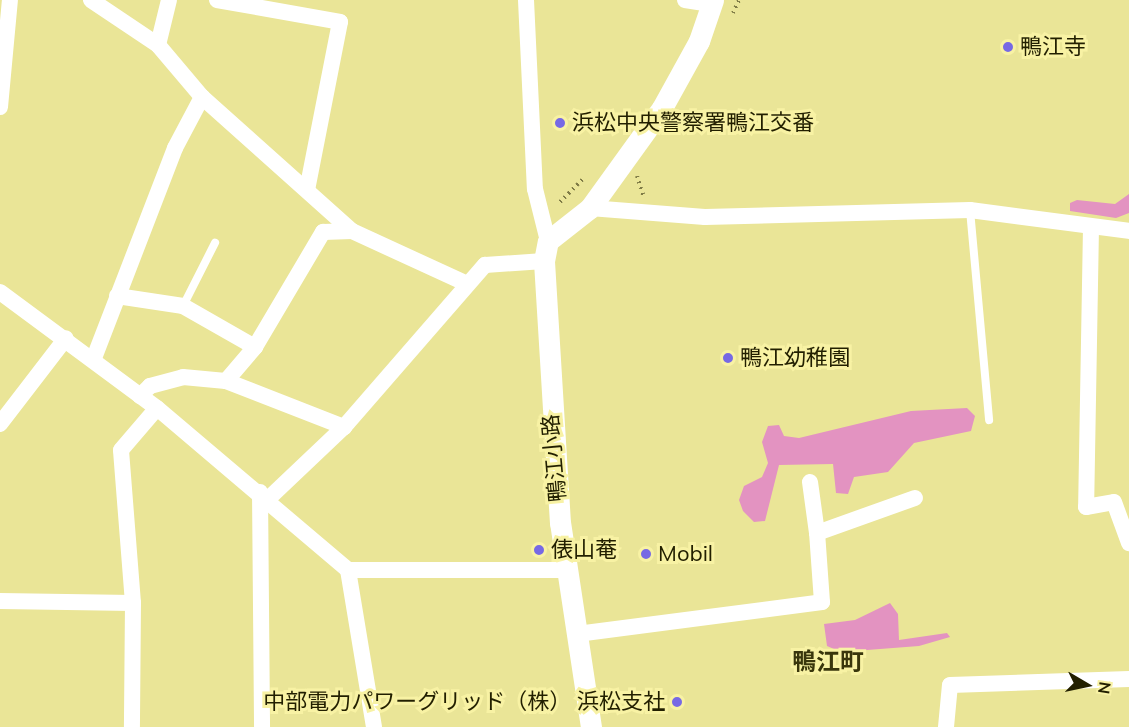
<!DOCTYPE html>
<html>
<head>
<meta charset="utf-8">
<style>
  body { margin:0 }
  #map { position:relative; width:1129px; height:727px; overflow:hidden; background:#eae597; font-family:Mulish,"Noto Sans JP",sans-serif }
  div>[style] { position:absolute }
  [style*='--x'] { left:calc(var(--x)*1px); top:calc(var(--y)*1px); width:calc(var(--w)*1px); rotate:calc(var(--a)*1deg) }
  .forest>* { inset:0; background:#e393c1 }
  .path>* { height:4px; margin-top:-2px; transform-origin:0; background:repeating-linear-gradient(90deg,#7f7b46 0 1.5px,transparent 0 6px) }
  .service>* { height:8px; margin:-4px; padding:0 4px; transform-origin:4px; border-radius:4px; background:#fff }
  .minor>* { height:16px; margin:-8px; padding:0 8px; transform-origin:8px; border-radius:8px; background:#fff }
  .tertiary>* { height:21px; margin:-10.5px; padding:0 10.5px; transform-origin:10.5px; border-radius:10.5px; background:#fff }
  .dots>* { width:16px; height:16px; translate:-50% -50%; box-sizing:border-box; border:3px solid #f8f2a4; border-radius:50% }
  span { translate:-50% -50%; white-space:nowrap; text-align:center; line-height:1.15; -webkit-text-stroke:6px #f8f2a4; paint-order:stroke }
  .poi-label { font-size:22px; color:#221f00 }
  .left { translate:0 -50%; text-align:left }
  .right { translate:-100% -50%; text-align:right }
  .street-label { font-size:22px; color:#221f00 }
  .neighbourhood-label { font-size:24px; color:#39360c; font-weight:700 }
  .north { position:absolute; left:1057px; top:655px; width:60px; height:60px; -webkit-text-stroke:4px #f8f2a4; paint-order:stroke; rotate:99deg; font-size:16px; font-weight:700; line-height:24px; text-align:center; color:#221f00 }
  .north::after { content:''; display:block; margin:auto; width:21px; height:27px; background:#221f00; clip-path:polygon(50% 0,100% 100%,50% 72%,0 100%) }
</style>
</head>
<body>
<div id="map">
  <div class="forest">
    <div style="clip-path:polygon(1129px 194px,1129px 213px,1116px 218px,1070px 211px,1070px 203px,1077px 200px,1115px 204px)"></div>
    <div style="clip-path:polygon(967px 408px,975px 416px,971px 431px,914px 443px,888px 472px,854px 477px,848px 494px,836px 493px,833px 464px,779px 465px,765px 521px,754px 522px,743px 511px,739px 500px,744px 486px,762px 477px,768px 463px,762px 442px,768px 426px,779px 425px,784px 436px,799px 438px,911px 411px)"></div>
    <div style="clip-path:polygon(890px 603px,898px 614px,899px 640px,947px 633px,950px 637px,919px 646px,841px 652px,827px 646px,824px 624px,855px 620px)"></div>
  </div>
  <div class="path">
    <div style="--x:733;--y:13;--w:14;--a:-65"></div>
    <div style="--x:637;--y:176;--w:20;--a:72"></div>
    <div style="--x:560;--y:202;--w:34;--a:-45"></div>
  </div>
  <div class="service">
    <div style="--x:970;--y:210;--w:211;--a:84.8"></div>
    <div style="--x:183;--y:306;--w:71;--a:-63.1"></div>
  </div>
  <div class="minor">
    <div style="--x:91;--y:0;--w:81;--a:33.9"></div>
    <div style="--x:158;--y:45;--w:68;--a:49.8"></div>
    <div style="--x:202;--y:97;--w:201;--a:41.8"></div>
    <div style="--x:352;--y:231;--w:124;--a:24.7"></div>
    <div style="--x:217;--y:0;--w:125;--a:10.1"></div>
    <div style="--x:340;--y:22;--w:171;--a:101.1"></div>
    <div style="--x:526;--y:0;--w:189;--a:87.3"></div>
    <div style="--x:535;--y:189;--w:54;--a:76"></div>
    <div style="--x:685;--y:0;--w:26;--a:9"></div>
    <div style="--x:158;--y:45;--w:46;--a:-76.3"></div>
    <div style="--x:0;--y:107;--w:107;--a:-84.7"></div>
    <div style="--x:590;--y:208;--w:115;--a:4.5"></div>
    <div style="--x:705;--y:217;--w:265;--a:-1.5"></div>
    <div style="--x:970;--y:210;--w:160;--a:7.5"></div>
    <div style="--x:1091;--y:227;--w:280;--a:91"></div>
    <div style="--x:1086;--y:507;--w:28;--a:-10"></div>
    <div style="--x:1114;--y:502;--w:44;--a:69.9"></div>
    <div style="--x:0;--y:292;--w:195;--a:36.5"></div>
    <div style="--x:157;--y:408;--w:250;--a:40.3"></div>
    <div style="--x:348;--y:570;--w:159;--a:80.6"></div>
    <div style="--x:117;--y:296;--w:67;--a:8.6"></div>
    <div style="--x:183;--y:306;--w:83;--a:29.7"></div>
    <div style="--x:94;--y:358;--w:225;--a:-68.9"></div>
    <div style="--x:175;--y:148;--w:58;--a:-62.1"></div>
    <div style="--x:226;--y:381;--w:45;--a:-49.5"></div>
    <div style="--x:255;--y:347;--w:134;--a:-59.4"></div>
    <div style="--x:323;--y:232;--w:29;--a:-2"></div>
    <div style="--x:140;--y:396;--w:14;--a:-45"></div>
    <div style="--x:150;--y:386;--w:34;--a:-15"></div>
    <div style="--x:183;--y:377;--w:43;--a:5.3"></div>
    <div style="--x:226;--y:381;--w:127;--a:21.3"></div>
    <div style="--x:0;--y:424;--w:108;--a:-52.5"></div>
    <div style="--x:810;--y:482;--w:51;--a:82.2"></div>
    <div style="--x:260;--y:492;--w:235;--a:89.5"></div>
    <div style="--x:268;--y:499;--w:105;--a:-43.5"></div>
    <div style="--x:344;--y:427;--w:215;--a:-49"></div>
    <div style="--x:485;--y:265;--w:59;--a:-3.9"></div>
    <div style="--x:348;--y:570;--w:219;--a:0"></div>
    <div style="--x:0;--y:601;--w:133;--a:0.9"></div>
    <div style="--x:133;--y:603;--w:124;--a:90.5"></div>
    <div style="--x:133;--y:603;--w:153;--a:-94.5"></div>
    <div style="--x:121;--y:450;--w:55;--a:-49.4"></div>
    <div style="--x:577;--y:634;--w:247;--a:-7.4"></div>
    <div style="--x:822;--y:602;--w:69;--a:-94.1"></div>
    <div style="--x:817;--y:533;--w:104;--a:-19.7"></div>
    <div style="--x:946;--y:727;--w:42;--a:-84.6"></div>
    <div style="--x:950;--y:685;--w:179;--a:-1.9"></div>
  </div>
  <div class="tertiary">
    <div style="--x:591;--y:727;--w:206;--a:-98.6"></div>
    <div style="--x:560;--y:523;--w:262;--a:-93.5"></div>
    <div style="--x:544;--y:261;--w:20;--a:-79"></div>
    <div style="--x:548;--y:241;--w:53;--a:-38.2"></div>
    <div style="--x:590;--y:208;--w:123;--a:-54.2"></div>
    <div style="--x:662;--y:108;--w:77;--a:-61.1"></div>
    <div style="--x:699;--y:41;--w:43;--a:-71.1"></div>
  </div>
  <div class="dots">
    <div style="left:1008px;top:47px;background:#7769e4"></div>
    <div style="left:560px;top:123px;background:#7769e4"></div>
    <div style="left:728px;top:358px;background:#7769e4"></div>
    <div style="left:539px;top:550px;background:#7769e4"></div>
    <div style="left:646px;top:554px;background:#7769e4"></div>
    <div style="left:677px;top:702px;background:#7769e4"></div>
  </div>
  <div class="poi-label">
    <span class="left" style="left:1020px;top:47px">鴨江寺</span>
    <span class="left" style="left:572px;top:123px">浜松中央警察署鴨江交番</span>
    <span class="left" style="left:740px;top:358px">鴨江幼稚園</span>
    <span class="left" style="left:551px;top:550px">俵山菴</span>
    <span class="left" style="left:658px;top:554px">Mobil</span>
    <span class="right" style="left:665px;top:702px">中部電力パワーグリッド（株） 浜松支社</span>
  </div>
  <div class="street-label">
    <span style="left:554px;top:458px;rotate:-95deg">鴨江小路</span>
  </div>
  <div class="neighbourhood-label">
    <span style="left:828px;top:662px">鴨江町</span>
  </div>
  <div class="north">N</div>
</div>
</body>
</html>
